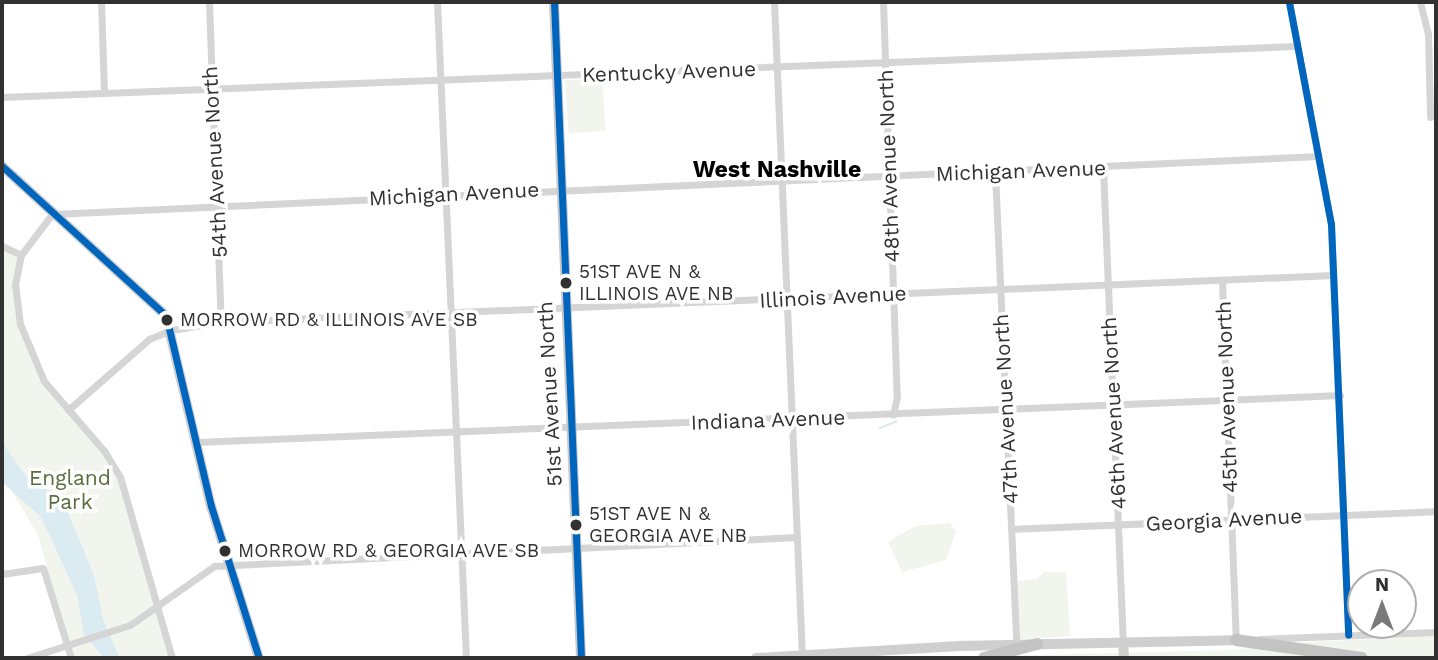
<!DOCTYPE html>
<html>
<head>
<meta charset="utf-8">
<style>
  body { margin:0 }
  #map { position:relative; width:1438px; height:660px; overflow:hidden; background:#fff; font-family:"Work Sans",sans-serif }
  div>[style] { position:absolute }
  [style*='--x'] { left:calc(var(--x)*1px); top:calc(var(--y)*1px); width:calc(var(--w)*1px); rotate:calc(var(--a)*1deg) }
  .green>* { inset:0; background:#f2f5ed; transform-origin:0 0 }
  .water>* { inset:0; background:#dbebf2 }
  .stream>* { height:2px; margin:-1px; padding:0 1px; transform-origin:1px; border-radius:1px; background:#dbebf2 }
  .street>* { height:7px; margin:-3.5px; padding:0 3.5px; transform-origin:3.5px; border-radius:3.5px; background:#d5d5d5 }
  .secondary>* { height:10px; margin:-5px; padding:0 5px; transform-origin:5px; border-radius:5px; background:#cfcfcf }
  .primary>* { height:10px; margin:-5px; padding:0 5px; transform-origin:5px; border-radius:5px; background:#c9c9c9 }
  .highway>* { height:12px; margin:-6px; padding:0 6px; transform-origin:6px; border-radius:6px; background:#c3c3c3 }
  .bus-1>* { height:7px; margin:-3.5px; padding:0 3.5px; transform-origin:3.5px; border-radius:3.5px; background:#0065bd }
  .dots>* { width:19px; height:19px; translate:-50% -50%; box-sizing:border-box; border:4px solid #fff; border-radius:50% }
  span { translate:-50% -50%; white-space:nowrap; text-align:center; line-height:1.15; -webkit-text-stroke:7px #fff; paint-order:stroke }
  .bus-label { font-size:19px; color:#313131 }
  .left { translate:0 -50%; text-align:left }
  .street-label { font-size:21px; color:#313131 }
  .park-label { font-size:21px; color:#596d3d }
  .neighbourhood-label { font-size:23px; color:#000; font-weight:700 }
  .frame { position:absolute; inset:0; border:4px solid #313131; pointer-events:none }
  .north { position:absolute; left:1347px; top:569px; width:70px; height:70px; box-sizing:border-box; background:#fff; border:2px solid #adadad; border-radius:50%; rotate:0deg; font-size:19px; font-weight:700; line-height:28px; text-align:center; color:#313131 }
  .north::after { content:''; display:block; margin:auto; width:24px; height:32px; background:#797979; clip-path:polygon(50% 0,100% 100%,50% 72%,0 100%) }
</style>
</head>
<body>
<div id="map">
  <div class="green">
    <div style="left:602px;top:78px;width:53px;height:37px;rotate:86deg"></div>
    <div style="clip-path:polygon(2px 246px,21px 255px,16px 300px,34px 364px,120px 477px,172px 658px,72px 658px,38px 535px,2px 475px)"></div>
    <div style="clip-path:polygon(950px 523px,956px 532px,946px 560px,902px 572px,888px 542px,915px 526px)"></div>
    <div style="clip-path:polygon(1044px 572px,1066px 572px,1070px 636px,1020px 639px,1018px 581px,1037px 579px)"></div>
    <div style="clip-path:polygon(1436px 636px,1436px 658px,922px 658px,1233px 650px,1285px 643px)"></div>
  </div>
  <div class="water">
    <div style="clip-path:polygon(2px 442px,28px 479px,49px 490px,68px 513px,94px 575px,104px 623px,120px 658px,104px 658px,84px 634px,77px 595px,41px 517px,2px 482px)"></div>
  </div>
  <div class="stream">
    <div style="--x:880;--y:428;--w:18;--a:-22"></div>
  </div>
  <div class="street">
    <div style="--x:101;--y:2;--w:91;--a:88.1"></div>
    <div style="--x:209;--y:2;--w:320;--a:87.9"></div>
    <div style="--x:437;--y:2;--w:657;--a:87.47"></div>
    <div style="--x:774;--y:2;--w:655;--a:87.55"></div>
    <div style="--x:883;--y:2;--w:395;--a:88"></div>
    <div style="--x:897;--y:397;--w:18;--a:103"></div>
    <div style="--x:1289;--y:2;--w:226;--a:79.3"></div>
    <div style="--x:1331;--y:224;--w:411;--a:87.6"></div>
    <div style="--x:1420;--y:2;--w:32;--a:76"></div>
    <div style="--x:1428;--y:33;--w:84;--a:88.6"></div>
    <div style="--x:2;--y:97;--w:1293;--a:-2.26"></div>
    <div style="--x:1103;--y:168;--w:475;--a:87.6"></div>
    <div style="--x:995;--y:173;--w:471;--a:87.4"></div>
    <div style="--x:2;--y:246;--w:21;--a:25"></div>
    <div style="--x:1222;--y:280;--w:360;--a:87.8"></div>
    <div style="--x:1236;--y:640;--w:4;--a:-14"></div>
    <div style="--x:68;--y:410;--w:108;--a:-41.2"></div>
    <div style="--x:149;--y:339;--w:24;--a:-22"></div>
    <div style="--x:171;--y:330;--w:51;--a:-9.1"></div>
    <div style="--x:221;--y:322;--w:1113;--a:-2.42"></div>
    <div style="--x:197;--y:442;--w:1144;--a:-2.35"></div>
    <div style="--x:1012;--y:529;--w:424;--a:-2.4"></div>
    <div style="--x:2;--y:574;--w:41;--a:-8.3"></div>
    <div style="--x:43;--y:568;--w:94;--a:72.7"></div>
    <div style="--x:1259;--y:639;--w:177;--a:-2.3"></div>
    <div style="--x:27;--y:658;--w:108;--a:-17.8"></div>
    <div style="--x:130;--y:625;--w:103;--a:-35.1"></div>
    <div style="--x:214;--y:566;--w:583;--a:-2.85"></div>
    <div style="--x:172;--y:658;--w:188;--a:-106"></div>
    <div style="--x:120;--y:477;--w:29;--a:-121"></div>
    <div style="--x:105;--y:452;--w:94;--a:-130.7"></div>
    <div style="--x:44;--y:381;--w:62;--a:-112.8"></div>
    <div style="--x:20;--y:324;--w:39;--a:-97"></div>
    <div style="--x:15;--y:285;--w:31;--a:-79"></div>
    <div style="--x:21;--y:255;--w:51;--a:-52.9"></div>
    <div style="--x:52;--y:214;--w:1268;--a:-2.62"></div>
  </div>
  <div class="secondary">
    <div style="--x:2;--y:166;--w:222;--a:42.4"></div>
    <div style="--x:166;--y:316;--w:195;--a:76.7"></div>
    <div style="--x:211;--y:506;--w:159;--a:72.5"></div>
    <div style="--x:1123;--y:643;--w:15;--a:86"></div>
    <div style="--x:756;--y:658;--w:204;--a:-3.4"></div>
    <div style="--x:960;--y:646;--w:276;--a:-1.2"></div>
  </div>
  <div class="primary">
    <div style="--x:554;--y:2;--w:657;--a:87.64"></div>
  </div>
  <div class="highway">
    <div style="--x:1236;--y:640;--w:127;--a:8.1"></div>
    <div style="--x:984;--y:658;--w:55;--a:-14.8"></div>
  </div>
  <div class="bus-1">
    <div style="--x:554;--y:2;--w:657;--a:87.64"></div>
    <div style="--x:1289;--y:2;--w:226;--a:79.3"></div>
    <div style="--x:1331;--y:224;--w:411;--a:87.6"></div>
    <div style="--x:2;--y:166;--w:222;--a:42.4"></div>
    <div style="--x:166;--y:316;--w:195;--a:76.7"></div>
    <div style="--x:211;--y:506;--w:159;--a:72.5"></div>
  </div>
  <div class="dots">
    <div style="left:566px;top:283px;background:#313131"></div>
    <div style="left:167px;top:320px;background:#313131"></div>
    <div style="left:576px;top:525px;background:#313131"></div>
    <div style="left:225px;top:551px;background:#313131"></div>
  </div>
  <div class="bus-label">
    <span class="left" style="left:579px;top:283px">51ST AVE N &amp;<br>ILLINOIS AVE NB</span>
    <span class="left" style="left:180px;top:320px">MORROW RD &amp; ILLINOIS AVE SB</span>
    <span class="left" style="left:589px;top:525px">51ST AVE N &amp;<br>GEORGIA AVE NB</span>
    <span class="left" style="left:238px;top:551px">MORROW RD &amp; GEORGIA AVE SB</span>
  </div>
  <div class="street-label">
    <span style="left:669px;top:72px;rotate:-2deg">Kentucky Avenue</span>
    <span style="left:215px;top:162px;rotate:-93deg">54th Avenue North</span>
    <span style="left:889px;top:166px;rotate:-92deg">48th Avenue North</span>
    <span style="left:1021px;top:171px;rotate:-2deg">Michigan Avenue</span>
    <span style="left:454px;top:194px;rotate:-3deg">Michigan Avenue</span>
    <span style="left:833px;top:297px;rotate:-3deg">Illinois Avenue</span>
    <span style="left:550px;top:394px;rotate:-93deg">51st Avenue North</span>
    <span style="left:1227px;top:397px;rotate:-92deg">45th Avenue North</span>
    <span style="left:1006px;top:409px;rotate:-93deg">47th Avenue North</span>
    <span style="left:1114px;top:413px;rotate:-93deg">46th Avenue North</span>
    <span style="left:768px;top:420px;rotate:-2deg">Indiana Avenue</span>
    <span style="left:1224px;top:520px;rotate:-3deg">Georgia Avenue</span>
  </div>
  <div class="park-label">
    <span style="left:70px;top:490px">England<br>Park</span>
  </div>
  <div class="neighbourhood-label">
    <span style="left:777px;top:170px">West Nashville</span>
  </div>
  <div class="frame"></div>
  <div class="north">N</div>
</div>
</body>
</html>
